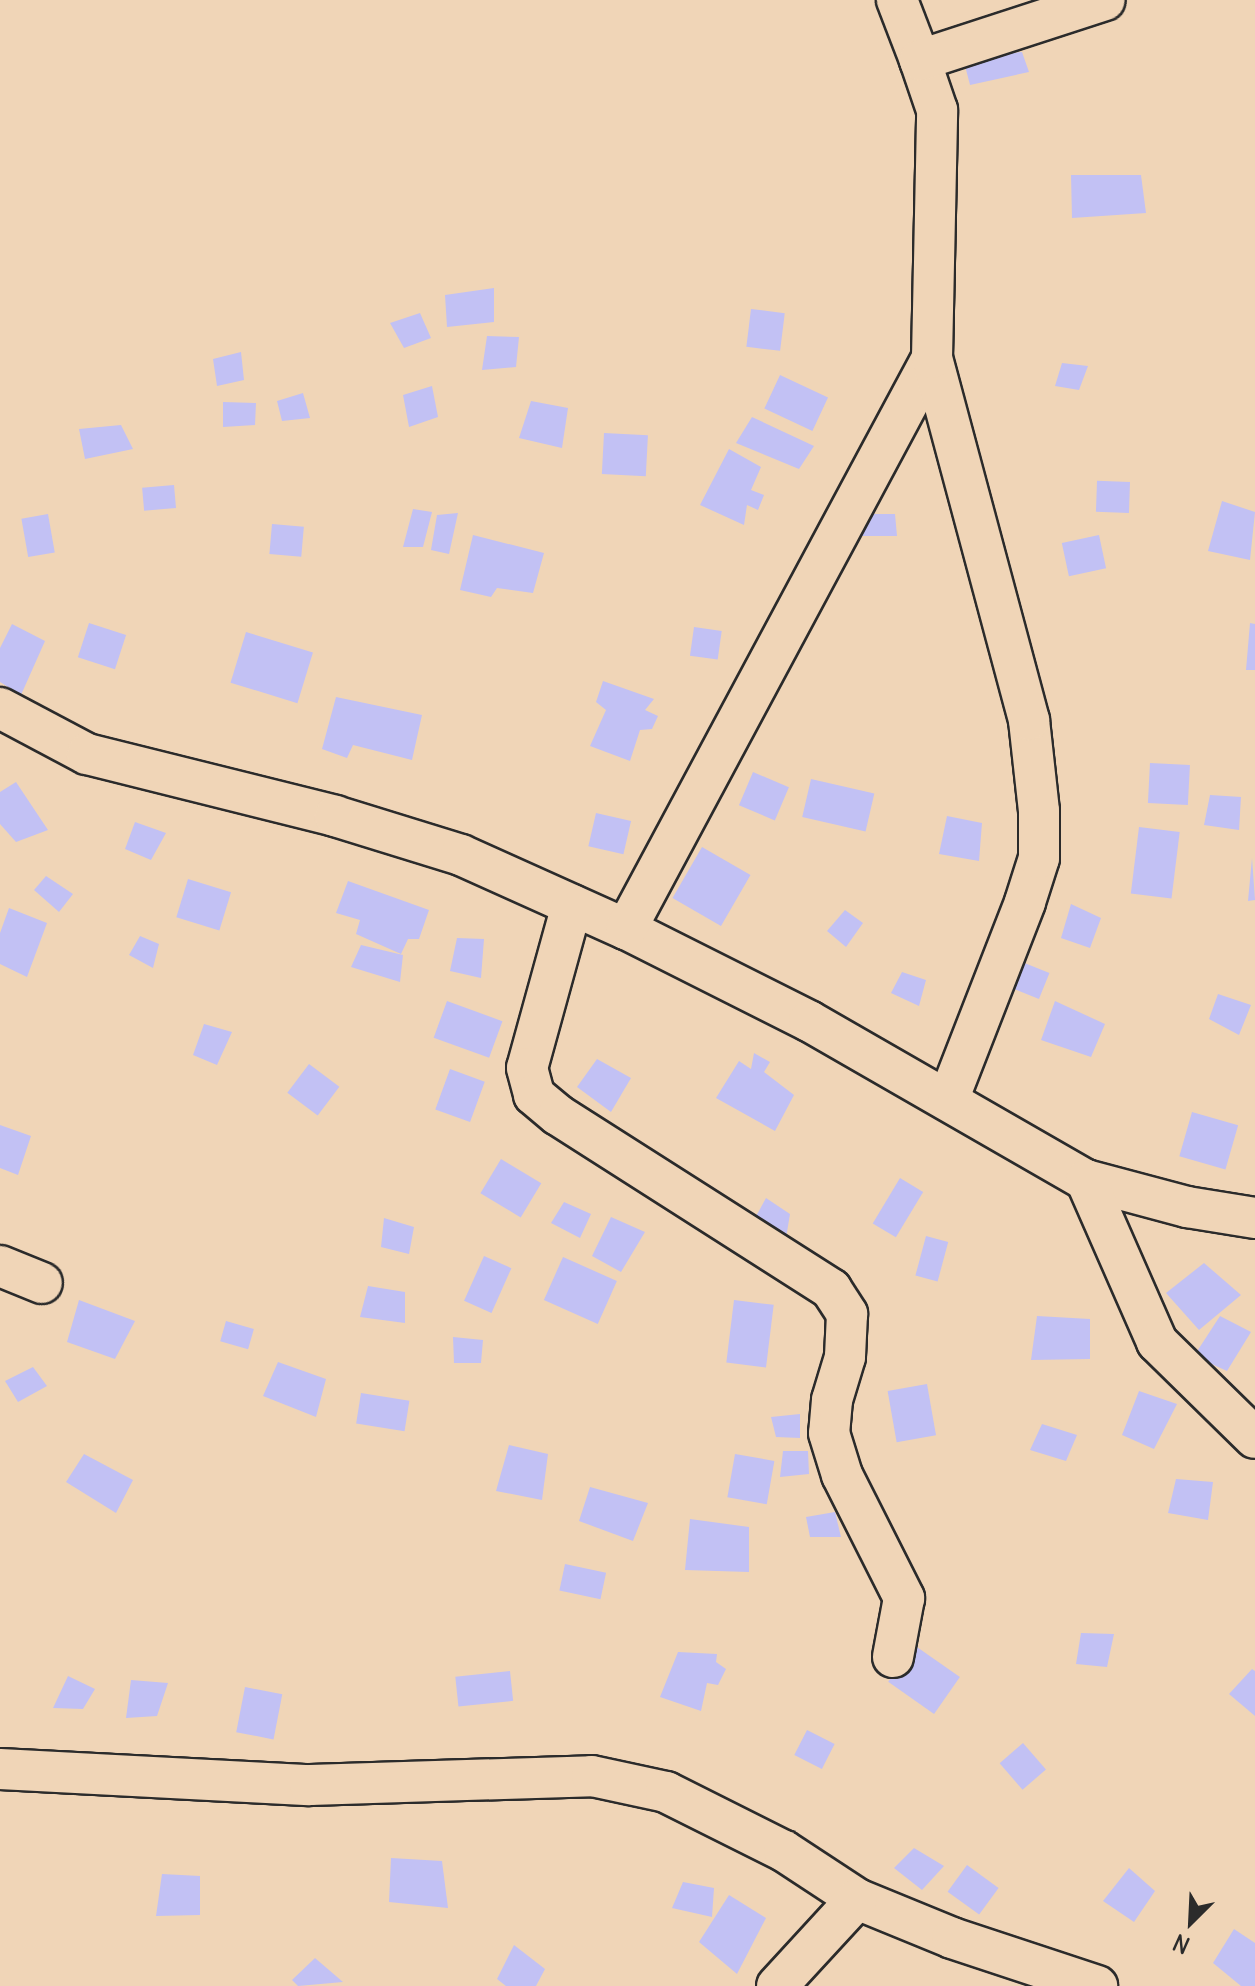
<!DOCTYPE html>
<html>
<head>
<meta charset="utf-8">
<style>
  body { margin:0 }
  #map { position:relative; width:1255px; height:1986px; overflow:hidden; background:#f0d5b7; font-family:Delius,sans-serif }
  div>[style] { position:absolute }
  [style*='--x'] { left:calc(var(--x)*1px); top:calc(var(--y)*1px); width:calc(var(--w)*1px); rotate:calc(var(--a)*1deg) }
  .building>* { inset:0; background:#c2c1f4; transform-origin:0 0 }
  .roads { filter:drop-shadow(2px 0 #2b2b2b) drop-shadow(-2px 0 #2b2b2b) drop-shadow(0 2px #2b2b2b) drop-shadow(0 -2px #2b2b2b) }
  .minor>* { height:40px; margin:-20px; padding:0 20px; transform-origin:20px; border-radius:20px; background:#f0d5b7 }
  span { translate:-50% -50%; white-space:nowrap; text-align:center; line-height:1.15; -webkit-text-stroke:6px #f0d5b7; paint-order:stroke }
  .north { position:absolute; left:1151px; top:1882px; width:80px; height:80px; -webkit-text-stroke:6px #f0d5b7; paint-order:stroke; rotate:204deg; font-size:22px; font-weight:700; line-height:32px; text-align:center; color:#2b2b2b }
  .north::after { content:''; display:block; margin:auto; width:28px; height:36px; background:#2b2b2b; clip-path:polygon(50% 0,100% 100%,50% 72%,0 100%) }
</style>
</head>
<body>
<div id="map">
  <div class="building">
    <div style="clip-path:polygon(1022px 52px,1029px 72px,970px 85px,963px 58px)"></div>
    <div style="clip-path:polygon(1071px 175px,1141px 175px,1146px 213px,1072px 218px)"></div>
    <div style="clip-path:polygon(494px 288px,494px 322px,447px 327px,445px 295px)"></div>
    <div style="left:751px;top:309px;width:34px;height:38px;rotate:7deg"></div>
    <div style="clip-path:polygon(420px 313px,431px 338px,404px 348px,390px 323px)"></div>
    <div style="clip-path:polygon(487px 336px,519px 337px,516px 367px,482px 370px)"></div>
    <div style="clip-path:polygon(241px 352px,244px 380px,217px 386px,213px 359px)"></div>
    <div style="clip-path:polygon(1062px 363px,1088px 366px,1079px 390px,1055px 386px)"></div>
    <div style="left:780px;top:375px;width:53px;height:37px;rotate:25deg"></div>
    <div style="clip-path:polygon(432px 386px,438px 417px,409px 427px,403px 395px)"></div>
    <div style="clip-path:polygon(303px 393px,310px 418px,282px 421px,277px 401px)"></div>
    <div style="clip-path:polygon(531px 401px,568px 408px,562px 448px,519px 438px)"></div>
    <div style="clip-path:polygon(223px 402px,256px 403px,255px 425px,223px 427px)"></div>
    <div style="clip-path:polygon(752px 417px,814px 446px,799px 469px,736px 443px)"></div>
    <div style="clip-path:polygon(121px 425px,133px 449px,85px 459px,79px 429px)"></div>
    <div style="left:604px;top:433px;width:44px;height:41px;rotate:3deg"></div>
    <div style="clip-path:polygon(729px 449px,761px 467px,751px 490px,764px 495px,758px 510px,747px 505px,744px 525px,700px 505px)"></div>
    <div style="left:1130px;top:482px;width:31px;height:33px;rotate:92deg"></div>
    <div style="left:174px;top:485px;width:23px;height:32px;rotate:85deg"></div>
    <div style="clip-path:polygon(1222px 501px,1255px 512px,1250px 560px,1208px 551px)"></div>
    <div style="clip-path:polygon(413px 509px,432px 512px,423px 547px,403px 547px)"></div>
    <div style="clip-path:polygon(458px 513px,449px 554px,431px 550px,437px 515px)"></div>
    <div style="left:48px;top:514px;width:39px;height:27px;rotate:80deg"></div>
    <div style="clip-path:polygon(855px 514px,895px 514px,897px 536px,850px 536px)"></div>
    <div style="left:272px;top:524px;width:32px;height:30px;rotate:5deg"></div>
    <div style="clip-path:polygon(473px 535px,544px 553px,533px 593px,497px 588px,491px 597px,460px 590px)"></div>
    <div style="left:1099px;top:535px;width:34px;height:38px;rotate:78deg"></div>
    <div style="left:89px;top:623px;width:39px;height:36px;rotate:18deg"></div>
    <div style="clip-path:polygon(1250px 623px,1255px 624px,1255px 670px,1246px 670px)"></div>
    <div style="clip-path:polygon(12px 624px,45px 641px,21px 695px,0 682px,0 648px)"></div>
    <div style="left:694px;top:627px;width:28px;height:29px;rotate:8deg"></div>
    <div style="left:246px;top:632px;width:70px;height:53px;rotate:17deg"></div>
    <div style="clip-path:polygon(603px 681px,654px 699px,645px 710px,658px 716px,652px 729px,640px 730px,630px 761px,590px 746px,606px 710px,596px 702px)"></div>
    <div style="clip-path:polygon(336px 697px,422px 715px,412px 760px,353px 745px,347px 758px,322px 749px)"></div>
    <div style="left:1150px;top:763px;width:40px;height:40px;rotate:3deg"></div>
    <div style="left:753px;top:772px;width:39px;height:36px;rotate:23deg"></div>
    <div style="left:811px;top:779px;width:65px;height:39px;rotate:13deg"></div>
    <div style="clip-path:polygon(16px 782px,48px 830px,16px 842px,0 824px,0 792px)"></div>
    <div style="clip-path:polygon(1210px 795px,1241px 797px,1239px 830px,1204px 825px)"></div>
    <div style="left:596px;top:813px;width:36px;height:34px;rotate:13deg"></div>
    <div style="clip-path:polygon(947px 816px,982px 823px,979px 861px,939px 854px)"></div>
    <div style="clip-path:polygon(135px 822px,166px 833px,151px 860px,125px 849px)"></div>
    <div style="left:1139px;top:827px;width:41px;height:67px;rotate:7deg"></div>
    <div style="left:702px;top:847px;width:56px;height:59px;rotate:30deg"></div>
    <div style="clip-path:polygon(1252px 858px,1255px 900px,1248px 901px)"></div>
    <div style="clip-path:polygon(46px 876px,73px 894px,59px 912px,34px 890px)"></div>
    <div style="left:188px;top:879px;width:45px;height:40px;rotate:17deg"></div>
    <div style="clip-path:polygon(348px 881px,429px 910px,419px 939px,408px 939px,401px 954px,356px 934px,360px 920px,336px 913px)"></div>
    <div style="clip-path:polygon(1071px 904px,1101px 918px,1090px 948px,1061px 938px)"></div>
    <div style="clip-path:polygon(9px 908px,47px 923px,27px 977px,0 964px,0 933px)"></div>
    <div style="clip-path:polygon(845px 910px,863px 923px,846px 947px,827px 931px)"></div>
    <div style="clip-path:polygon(140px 936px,159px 944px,153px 968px,129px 955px)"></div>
    <div style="clip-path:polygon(457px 938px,484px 939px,481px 978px,450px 971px)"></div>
    <div style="clip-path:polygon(361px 945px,403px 955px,400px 982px,351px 967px)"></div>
    <div style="left:1017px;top:960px;width:35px;height:28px;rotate:22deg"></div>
    <div style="clip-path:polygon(902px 972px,926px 980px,919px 1006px,891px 993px)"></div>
    <div style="clip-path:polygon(1218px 994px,1251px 1005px,1239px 1035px,1209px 1019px)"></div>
    <div style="left:447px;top:1001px;width:59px;height:39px;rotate:20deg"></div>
    <div style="clip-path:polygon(1055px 1001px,1105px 1024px,1091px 1057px,1041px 1040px)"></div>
    <div style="clip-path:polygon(204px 1024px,232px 1032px,217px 1065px,193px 1055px)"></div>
    <div style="clip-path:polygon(754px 1053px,770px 1062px,764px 1072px,794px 1095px,775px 1131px,716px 1098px,739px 1061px,751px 1069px)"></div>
    <div style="clip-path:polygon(597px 1059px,631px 1078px,611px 1112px,577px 1087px)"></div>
    <div style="left:309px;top:1064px;width:38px;height:36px;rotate:37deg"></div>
    <div style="left:450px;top:1069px;width:37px;height:43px;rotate:20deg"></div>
    <div style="left:1192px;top:1112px;width:48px;height:46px;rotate:16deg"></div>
    <div style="clip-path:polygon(0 1125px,31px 1136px,18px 1175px,0 1168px)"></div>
    <div style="left:501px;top:1159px;width:47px;height:40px;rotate:31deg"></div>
    <div style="left:900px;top:1178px;width:27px;height:53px;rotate:31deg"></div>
    <div style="clip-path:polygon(766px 1198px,790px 1214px,786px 1238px,755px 1218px)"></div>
    <div style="clip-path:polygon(564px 1202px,591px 1214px,580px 1238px,551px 1223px)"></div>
    <div style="clip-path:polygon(611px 1217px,645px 1232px,621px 1272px,592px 1256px)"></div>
    <div style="clip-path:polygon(384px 1218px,414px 1227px,409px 1254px,381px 1247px)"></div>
    <div style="left:926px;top:1236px;width:23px;height:41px;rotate:15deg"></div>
    <div style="left:484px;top:1256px;width:30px;height:49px;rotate:24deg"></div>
    <div style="left:563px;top:1257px;width:59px;height:47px;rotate:24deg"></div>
    <div style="clip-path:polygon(1204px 1263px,1241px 1295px,1199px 1330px,1166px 1293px)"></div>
    <div style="clip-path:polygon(368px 1286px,405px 1292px,405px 1323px,360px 1317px)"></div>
    <div style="clip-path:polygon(79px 1300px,135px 1321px,115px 1359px,67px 1342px)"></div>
    <div style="left:734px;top:1300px;width:40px;height:63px;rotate:7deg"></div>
    <div style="clip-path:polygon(1037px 1316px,1090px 1319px,1090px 1359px,1031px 1360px)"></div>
    <div style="clip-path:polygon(1220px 1316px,1251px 1332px,1227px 1371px,1194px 1356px)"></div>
    <div style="left:226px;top:1321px;width:29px;height:21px;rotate:16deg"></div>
    <div style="clip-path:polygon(453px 1337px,483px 1340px,481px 1363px,454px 1363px)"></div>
    <div style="clip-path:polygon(278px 1362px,326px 1379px,316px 1417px,263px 1396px)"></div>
    <div style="clip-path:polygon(33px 1367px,47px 1386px,18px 1402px,5px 1381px)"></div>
    <div style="left:927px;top:1384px;width:52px;height:40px;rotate:80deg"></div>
    <div style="clip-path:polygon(1139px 1391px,1177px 1404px,1154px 1449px,1122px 1435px)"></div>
    <div style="left:361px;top:1393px;width:49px;height:31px;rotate:9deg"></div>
    <div style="clip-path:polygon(800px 1414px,800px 1438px,776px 1437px,771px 1417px)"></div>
    <div style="clip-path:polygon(1042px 1424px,1077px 1435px,1066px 1461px,1030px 1450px)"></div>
    <div style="clip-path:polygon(509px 1445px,548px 1454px,542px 1500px,496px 1491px)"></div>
    <div style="clip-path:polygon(783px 1451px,808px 1451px,809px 1474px,780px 1477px)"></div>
    <div style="clip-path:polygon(84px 1454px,133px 1480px,116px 1513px,66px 1482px)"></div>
    <div style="left:735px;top:1454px;width:40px;height:44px;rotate:10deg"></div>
    <div style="clip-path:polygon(1176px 1479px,1213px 1482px,1208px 1520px,1168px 1513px)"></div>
    <div style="clip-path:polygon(590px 1487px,648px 1503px,633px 1541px,579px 1521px)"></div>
    <div style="clip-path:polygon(835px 1512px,841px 1537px,810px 1537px,806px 1517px)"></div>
    <div style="clip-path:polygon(690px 1519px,749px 1527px,749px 1572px,685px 1570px)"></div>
    <div style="left:565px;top:1564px;width:42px;height:27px;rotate:12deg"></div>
    <div style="clip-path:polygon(1081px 1633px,1114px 1634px,1107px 1667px,1076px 1664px)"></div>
    <div style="left:914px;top:1645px;width:56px;height:45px;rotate:35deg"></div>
    <div style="clip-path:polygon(678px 1652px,717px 1654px,716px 1662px,726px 1669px,718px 1685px,707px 1683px,701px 1711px,660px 1697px)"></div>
    <div style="clip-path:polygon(1252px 1669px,1255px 1671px,1255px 1716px,1229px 1694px)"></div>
    <div style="left:510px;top:1671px;width:30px;height:55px;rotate:84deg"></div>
    <div style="clip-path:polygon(68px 1676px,95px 1689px,83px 1709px,53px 1708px)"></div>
    <div style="clip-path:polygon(131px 1680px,168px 1683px,157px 1716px,126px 1718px)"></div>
    <div style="left:245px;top:1687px;width:38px;height:46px;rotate:11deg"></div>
    <div style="left:807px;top:1730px;width:31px;height:28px;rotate:27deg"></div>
    <div style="left:1023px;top:1743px;width:35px;height:31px;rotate:49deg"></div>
    <div style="clip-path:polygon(914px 1848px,944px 1866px,922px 1890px,894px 1868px)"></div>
    <div style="clip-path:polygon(391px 1858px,442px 1861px,448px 1908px,389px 1902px)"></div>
    <div style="left:967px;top:1865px;width:39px;height:33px;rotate:36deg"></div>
    <div style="clip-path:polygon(1129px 1868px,1155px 1891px,1134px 1922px,1103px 1901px)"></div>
    <div style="clip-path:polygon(162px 1874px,200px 1876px,200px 1915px,156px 1916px)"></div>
    <div style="clip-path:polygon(683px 1882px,714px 1888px,712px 1917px,672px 1908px)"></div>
    <div style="clip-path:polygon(729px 1895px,766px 1918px,737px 1974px,699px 1942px)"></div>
    <div style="clip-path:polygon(1234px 1929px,1255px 1943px,1255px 1986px,1241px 1986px,1213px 1963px)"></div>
    <div style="clip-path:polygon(514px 1945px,545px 1969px,536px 1986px,506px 1986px,497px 1979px)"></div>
    <div style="clip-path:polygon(315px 1958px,343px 1982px,298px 1986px,292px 1980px)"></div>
  </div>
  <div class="roads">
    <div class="minor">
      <div style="--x:897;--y:0;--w:64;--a:69"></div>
      <div style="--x:0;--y:708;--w:98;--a:27.9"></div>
      <div style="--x:87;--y:754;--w:256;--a:14"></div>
      <div style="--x:335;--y:816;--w:132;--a:17.2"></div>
      <div style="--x:461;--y:855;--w:181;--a:24.2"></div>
      <div style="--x:626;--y:929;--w:205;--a:26.7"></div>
      <div style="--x:809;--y:1021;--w:319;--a:29.9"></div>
      <div style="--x:1086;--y:1180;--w:105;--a:15"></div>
      <div style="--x:1187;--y:1207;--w:69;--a:9.2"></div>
      <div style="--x:572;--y:905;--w:169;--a:105.4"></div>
      <div style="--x:527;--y:1068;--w:28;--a:75"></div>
      <div style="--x:534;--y:1095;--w:31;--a:40"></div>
      <div style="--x:558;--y:1115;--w:324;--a:32.5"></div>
      <div style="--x:831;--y:1289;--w:30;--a:57"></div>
      <div style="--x:847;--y:1314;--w:43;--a:92.7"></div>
      <div style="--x:845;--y:1357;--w:45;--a:106.8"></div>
      <div style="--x:832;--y:1400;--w:33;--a:95"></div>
      <div style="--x:829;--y:1433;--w:44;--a:72.8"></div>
      <div style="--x:842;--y:1475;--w:138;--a:63.2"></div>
      <div style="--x:904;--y:1598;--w:60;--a:100.6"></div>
      <div style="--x:626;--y:929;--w:648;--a:-61.81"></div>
      <div style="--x:948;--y:1100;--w:212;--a:-68.7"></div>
      <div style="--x:1025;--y:902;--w:46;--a:-72.3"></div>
      <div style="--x:1039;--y:858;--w:47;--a:-90"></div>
      <div style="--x:1039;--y:811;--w:92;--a:-96.3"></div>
      <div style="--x:1029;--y:720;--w:375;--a:-105"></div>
      <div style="--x:932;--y:358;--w:248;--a:-88.8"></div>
      <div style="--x:937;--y:110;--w:53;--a:-108.8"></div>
      <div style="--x:920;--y:60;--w:194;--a:-18"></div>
      <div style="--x:1086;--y:1180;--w:177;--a:66.3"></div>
      <div style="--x:1157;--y:1342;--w:137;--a:44.4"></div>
      <div style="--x:0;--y:1266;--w:45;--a:22"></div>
      <div style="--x:0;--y:1769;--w:310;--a:3"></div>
      <div style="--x:310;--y:1785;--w:282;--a:-1.8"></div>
      <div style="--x:592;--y:1776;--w:76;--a:12.2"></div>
      <div style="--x:666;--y:1792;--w:132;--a:26.6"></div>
      <div style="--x:784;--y:1851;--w:87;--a:33.3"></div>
      <div style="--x:857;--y:1899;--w:103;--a:22.3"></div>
      <div style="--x:952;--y:1938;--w:153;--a:18.3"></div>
      <div style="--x:777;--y:1986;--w:118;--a:-47.4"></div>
    </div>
  </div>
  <div class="north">N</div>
</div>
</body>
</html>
